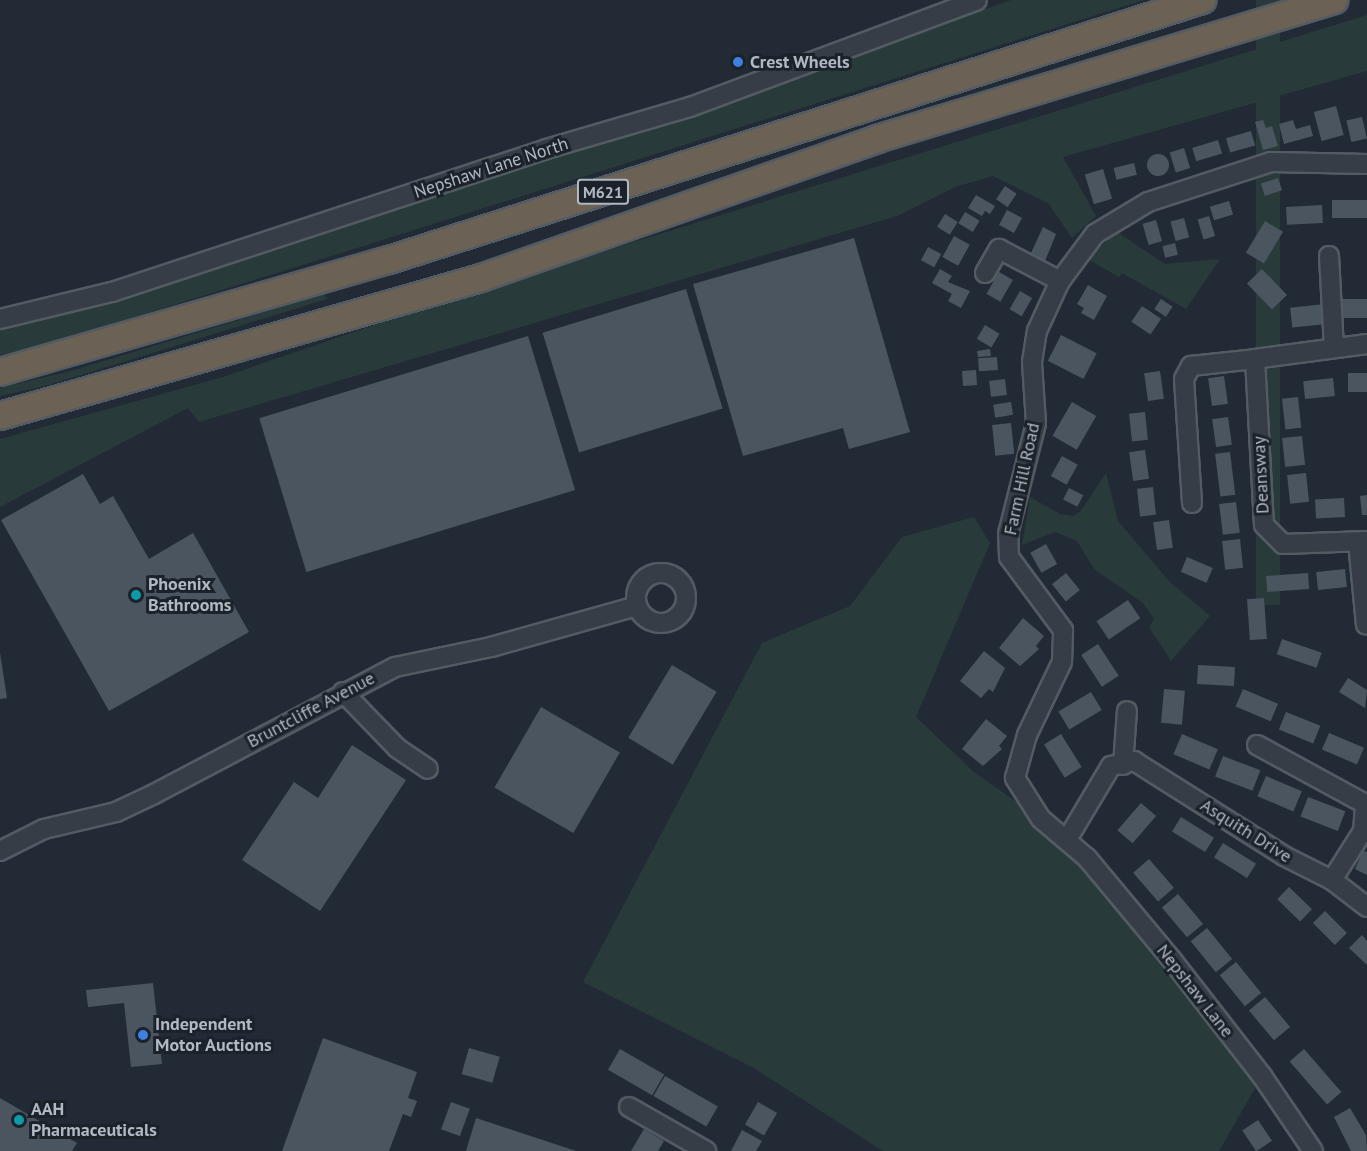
<!DOCTYPE html>
<html>
<head>
<meta charset="utf-8">
<style>
  body { margin:0 }
  #map { position:relative; width:1367px; height:1151px; overflow:hidden; background:#222b35; font-family:"PT Sans",sans-serif }
  div>[style] { position:absolute }
  [style*='--x'] { left:calc(var(--x)*1px); top:calc(var(--y)*1px); width:calc(var(--w)*1px); rotate:calc(var(--a)*1deg) }
  .green>* { inset:0; background:#283a3a; transform-origin:0 0 }
  .building>* { inset:0; background:#4b5560; transform-origin:0 0 }
  .round { border-radius:50% }
  .roads { filter:drop-shadow(2px 0 #535b63) drop-shadow(-2px 0 #535b63) drop-shadow(0 2px #535b63) drop-shadow(0 -2px #535b63) }
  .minor>* { height:18px; margin:-9px; padding:0 9px; transform-origin:9px; border-radius:9px; background:#363d46 }
  .minor>.ring { margin:-9px; padding:0; box-sizing:content-box; background:none; border:18px solid #363d46; border-radius:50% }
  .highway>* { height:26px; margin:-13px; padding:0 13px; transform-origin:13px; border-radius:13px; background:#6b6154 }
  .dots>* { width:16px; height:16px; translate:-50% -50%; box-sizing:border-box; border:3px solid #1b222a; border-radius:50% }
  span { translate:-50% -50%; white-space:nowrap; text-align:center; line-height:1.15; -webkit-text-stroke:6px #1b222a; paint-order:stroke }
  .shield-label span { padding:2px 4px; background:#1b222a; border:2px solid; border-radius:4px; -webkit-text-stroke-width:0 }
  .shield-label { font-size:16px; color:#b0b8c2; font-weight:700 }
  .poi-label { font-size:18px; color:#b0b8c2; font-weight:700 }
  .left { translate:0 -50%; text-align:left }
  .street-label { font-size:18px; color:#b0b8c2 }
</style>
</head>
<body>
<div id="map">
  <div class="green">
    <div style="clip-path:polygon(1011px 0,1144px 0,335px 255px,34px 348px,0 355px,0 327px,257px 253px,767px 87px)"></div>
    <div style="left:1256px;top:0;width:24px;height:605px"></div>
    <div style="clip-path:polygon(1367px 15px,1367px 71px,1063px 157px,1096px 216px,1072px 238px,1048px 203px,993px 176px,955px 187px,897px 216px,199px 422px,188px 408px,0 507px,0 439px,223px 377px,456px 297px)"></div>
    <div style="clip-path:polygon(1117px 232px,1165px 264px,1220px 259px,1186px 309px,1122px 273px,1119px 277px,1087px 259px)"></div>
    <div style="clip-path:polygon(324px 294px,327px 299px,49px 385px,0 396px,0 388px,74px 370px)"></div>
    <div style="clip-path:polygon(1106px 473px,1118px 521px,1169px 581px,1210px 616px,1171px 661px,1149px 627px,1154px 619px,1143px 603px,1094px 569px,1077px 541px,1055px 532px,1022px 545px,1030px 497px,1060px 514px,1073px 516px,1081px 511px)"></div>
    <div style="clip-path:polygon(974px 517px,990px 543px,916px 717px,974px 772px,1068px 838px,1262px 1076px,1219px 1151px,883px 1151px,754px 1068px,583px 982px,762px 643px,850px 606px,902px 537px)"></div>
  </div>
  <div class="building">
    <div style="left:1336px;top:106px;width:30px;height:23px;rotate:75deg"></div>
    <div style="left:1362px;top:117px;width:22px;height:16px;rotate:77deg"></div>
    <div style="clip-path:polygon(1263px 120px,1266px 128px,1272px 126px,1278px 146px,1263px 150px,1255px 122px)"></div>
    <div style="clip-path:polygon(1293px 120px,1296px 129px,1310px 125px,1313px 136px,1284px 144px,1279px 124px)"></div>
    <div style="left:1251px;top:131px;width:15px;height:26px;rotate:74deg"></div>
    <div style="left:1218px;top:140px;width:14px;height:27px;rotate:73deg"></div>
    <div style="left:1184px;top:148px;width:21px;height:15px;rotate:73deg"></div>
    <div class="round" style="left:1147px;top:154px;width:22px;height:22px"></div>
    <div style="left:1134px;top:163px;width:12px;height:21px;rotate:76deg"></div>
    <div style="left:1103px;top:169px;width:31px;height:19px;rotate:73deg"></div>
    <div style="left:1278px;top:178px;width:13px;height:18px;rotate:72deg"></div>
    <div style="left:1005px;top:186px;width:14px;height:16px;rotate:34deg"></div>
    <div style="clip-path:polygon(976px 195px,995px 206px,990px 214px,985px 211px,982px 216px,968px 208px)"></div>
    <div style="left:1367px;top:200px;width:18px;height:35px;rotate:90deg"></div>
    <div style="left:1229px;top:201px;width:14px;height:20px;rotate:73deg"></div>
    <div style="left:1322px;top:205px;width:18px;height:36px;rotate:87deg"></div>
    <div style="left:1007px;top:210px;width:17px;height:17px;rotate:28deg"></div>
    <div style="left:965px;top:212px;width:17px;height:13px;rotate:31deg"></div>
    <div style="left:945px;top:214px;width:15px;height:15px;rotate:32deg"></div>
    <div style="left:1209px;top:216px;width:21px;height:12px;rotate:73deg"></div>
    <div style="left:1184px;top:218px;width:20px;height:14px;rotate:75deg"></div>
    <div style="left:1156px;top:220px;width:22px;height:14px;rotate:74deg"></div>
    <div style="left:1265px;top:221px;width:21px;height:37px;rotate:31deg"></div>
    <div style="clip-path:polygon(1043px 227px,1056px 234px,1045px 261px,1031px 253px)"></div>
    <div style="left:954px;top:236px;width:18px;height:24px;rotate:29deg"></div>
    <div style="clip-path:polygon(854px 238px,910px 432px,849px 449px,843px 428px,743px 456px,693px 284px)"></div>
    <div style="left:1175px;top:243px;width:12px;height:13px;rotate:76deg"></div>
    <div style="left:928px;top:247px;width:15px;height:15px;rotate:28deg"></div>
    <div style="clip-path:polygon(940px 269px,952px 276px,948px 282px,970px 291px,961px 308px,948px 301px,952px 294px,932px 283px)"></div>
    <div style="left:1262px;top:269px;width:36px;height:21px;rotate:46deg"></div>
    <div style="left:999px;top:272px;width:16px;height:25px;rotate:30deg"></div>
    <div style="clip-path:polygon(1088px 285px,1107px 296px,1094px 320px,1081px 313px,1084px 308px,1077px 304px)"></div>
    <div style="left:686px;top:289px;width:125px;height:150px;rotate:73deg"></div>
    <div style="left:1020px;top:291px;width:14px;height:21px;rotate:30deg"></div>
    <div style="left:1161px;top:299px;width:14px;height:12px;rotate:34deg"></div>
    <div style="left:1367px;top:299px;width:19px;height:25px;rotate:90deg"></div>
    <div style="left:1325px;top:304px;width:20px;height:35px;rotate:84deg"></div>
    <div style="left:1142px;top:306px;width:23px;height:19px;rotate:34deg"></div>
    <div style="left:985px;top:325px;width:17px;height:16px;rotate:31deg"></div>
    <div style="left:1061px;top:335px;width:40px;height:29px;rotate:27deg"></div>
    <div style="left:528px;top:336px;width:161px;height:281px;rotate:73deg"></div>
    <div style="clip-path:polygon(990px 349px,991px 356px,978px 357px,977px 351px)"></div>
    <div style="left:997px;top:357px;width:13px;height:19px;rotate:86deg"></div>
    <div style="left:976px;top:370px;width:15px;height:14px;rotate:86deg"></div>
    <div style="left:1160px;top:371px;width:28px;height:16px;rotate:82deg"></div>
    <div style="left:1367px;top:373px;width:19px;height:19px;rotate:90deg"></div>
    <div style="left:1224px;top:376px;width:28px;height:16px;rotate:82deg"></div>
    <div style="left:1333px;top:378px;width:18px;height:30px;rotate:84deg"></div>
    <div style="left:1005px;top:379px;width:16px;height:16px;rotate:83deg"></div>
    <div style="left:1298px;top:397px;width:31px;height:16px;rotate:84deg"></div>
    <div style="left:1011px;top:402px;width:13px;height:18px;rotate:81deg"></div>
    <div style="left:1072px;top:402px;width:28px;height:39px;rotate:30deg"></div>
    <div style="left:1145px;top:412px;width:28px;height:16px;rotate:84deg"></div>
    <div style="left:1228px;top:417px;width:28px;height:16px;rotate:82deg"></div>
    <div style="left:1011px;top:423px;width:31px;height:19px;rotate:84deg"></div>
    <div style="left:1302px;top:436px;width:29px;height:20px;rotate:84deg"></div>
    <div style="left:1145px;top:450px;width:29px;height:16px;rotate:82deg"></div>
    <div style="left:1230px;top:452px;width:43px;height:15px;rotate:83deg"></div>
    <div style="left:1062px;top:456px;width:18px;height:23px;rotate:29deg"></div>
    <div style="left:1306px;top:473px;width:29px;height:19px;rotate:84deg"></div>
    <div style="clip-path:polygon(83px 474px,100px 504px,113px 496px,149px 559px,193px 533px,249px 632px,109px 711px,1px 520px)"></div>
    <div style="left:1153px;top:487px;width:28px;height:16px;rotate:84deg"></div>
    <div style="left:1069px;top:488px;width:16px;height:13px;rotate:27deg"></div>
    <div style="clip-path:polygon(1367px 495px,1367px 515px,1362px 515px,1360px 496px)"></div>
    <div style="left:1344px;top:498px;width:19px;height:29px;rotate:87deg"></div>
    <div style="left:1236px;top:502px;width:31px;height:17px;rotate:83deg"></div>
    <div style="left:1169px;top:520px;width:28px;height:16px;rotate:82deg"></div>
    <div style="left:1240px;top:539px;width:29px;height:18px;rotate:84deg"></div>
    <div style="left:1046px;top:544px;width:23px;height:18px;rotate:61deg"></div>
    <div style="left:1187px;top:557px;width:28px;height:16px;rotate:23deg"></div>
    <div style="left:1345px;top:569px;width:18px;height:29px;rotate:84deg"></div>
    <div style="left:1066px;top:573px;width:22px;height:18px;rotate:51deg"></div>
    <div style="left:1308px;top:573px;width:16px;height:42px;rotate:86deg"></div>
    <div style="left:1264px;top:598px;width:41px;height:17px;rotate:86deg"></div>
    <div style="left:1128px;top:600px;width:22px;height:38px;rotate:56deg"></div>
    <div style="clip-path:polygon(1023px 618px,1044px 636px,1036px 646px,1039px 649px,1020px 666px,999px 648px)"></div>
    <div style="left:1282px;top:639px;width:42px;height:16px;rotate:19deg"></div>
    <div style="left:1098px;top:644px;width:38px;height:20px;rotate:57deg"></div>
    <div style="clip-path:polygon(984px 651px,1005px 668px,993px 692px,989px 689px,981px 698px,960px 681px)"></div>
    <div style="clip-path:polygon(0 653px,7px 698px,0 699px)"></div>
    <div style="left:672px;top:665px;width:52px;height:85px;rotate:31deg"></div>
    <div style="left:1198px;top:665px;width:37px;height:19px;rotate:3deg"></div>
    <div style="clip-path:polygon(1348px 678px,1367px 690px,1365px 708px,1339px 692px)"></div>
    <div style="left:1164px;top:689px;width:21px;height:34px;rotate:5deg"></div>
    <div style="left:1243px;top:689px;width:38px;height:19px;rotate:23deg"></div>
    <div style="left:1091px;top:692px;width:21px;height:38px;rotate:59deg"></div>
    <div style="left:541px;top:707px;width:91px;height:93px;rotate:30deg"></div>
    <div style="left:1286px;top:712px;width:37px;height:19px;rotate:22deg"></div>
    <div style="clip-path:polygon(986px 719px,1007px 736px,999px 746px,1002px 749px,983px 766px,962px 749px)"></div>
    <div style="left:1329px;top:733px;width:38px;height:18px;rotate:23deg"></div>
    <div style="left:1061px;top:734px;width:39px;height:20px;rotate:58deg"></div>
    <div style="left:1182px;top:734px;width:39px;height:22px;rotate:23deg"></div>
    <div style="clip-path:polygon(352px 745px,406px 780px,320px 911px,242px 860px,294px 782px,318px 798px)"></div>
    <div style="left:1223px;top:756px;width:40px;height:22px;rotate:21deg"></div>
    <div style="left:1266px;top:776px;width:39px;height:22px;rotate:23deg"></div>
    <div style="left:1308px;top:797px;width:40px;height:21px;rotate:21deg"></div>
    <div style="left:1141px;top:803px;width:20px;height:36px;rotate:41deg"></div>
    <div style="left:1181px;top:817px;width:39px;height:17px;rotate:32deg"></div>
    <div style="left:1223px;top:843px;width:39px;height:17px;rotate:32deg"></div>
    <div style="clip-path:polygon(1363px 851px,1367px 852px,1367px 875px,1355px 869px)"></div>
    <div style="left:1149px;top:859px;width:38px;height:21px;rotate:49deg"></div>
    <div style="left:1289px;top:887px;width:32px;height:17px;rotate:44deg"></div>
    <div style="left:1178px;top:894px;width:39px;height:21px;rotate:50deg"></div>
    <div style="left:1325px;top:911px;width:31px;height:17px;rotate:45deg"></div>
    <div style="left:1207px;top:928px;width:40px;height:21px;rotate:51deg"></div>
    <div style="clip-path:polygon(1362px 935px,1367px 941px,1367px 965px,1349px 948px)"></div>
    <div style="left:1236px;top:962px;width:40px;height:21px;rotate:51deg"></div>
    <div style="clip-path:polygon(153px 983px,162px 1064px,131px 1067px,124px 1003px,88px 1007px,86px 990px)"></div>
    <div style="left:1265px;top:997px;width:39px;height:21px;rotate:50deg"></div>
    <div style="clip-path:polygon(323px 1038px,417px 1072px,408px 1098px,417px 1101px,411px 1117px,403px 1114px,389px 1151px,282px 1151px)"></div>
    <div style="left:469px;top:1048px;width:32px;height:27px;rotate:16deg"></div>
    <div style="left:620px;top:1049px;width:51px;height:24px;rotate:30deg"></div>
    <div style="left:1304px;top:1049px;width:57px;height:19px;rotate:49deg"></div>
    <div style="left:665px;top:1076px;width:61px;height:23px;rotate:30deg"></div>
    <div style="clip-path:polygon(0 1098px,77px 1143px,72px 1151px,0 1151px)"></div>
    <div style="left:451px;top:1102px;width:20px;height:29px;rotate:20deg"></div>
    <div style="left:758px;top:1102px;width:22px;height:26px;rotate:30deg"></div>
    <div style="clip-path:polygon(1350px 1108px,1366px 1135px,1367px 1151px,1351px 1151px,1334px 1117px)"></div>
    <div style="clip-path:polygon(476px 1118px,576px 1151px,466px 1151px)"></div>
    <div style="left:1258px;top:1120px;width:25px;height:19px;rotate:56deg"></div>
    <div style="clip-path:polygon(644px 1129px,664px 1141px,658px 1151px,631px 1151px)"></div>
    <div style="clip-path:polygon(742px 1130px,762px 1141px,756px 1151px,731px 1151px)"></div>
  </div>
  <div class="roads">
    <div class="minor">
      <div style="--x:1329;--y:256;--w:92;--a:86.9"></div>
      <div style="--x:985;--y:273;--w:28;--a:-60"></div>
      <div style="--x:999;--y:249;--w:69;--a:27.7"></div>
      <div style="--x:0;--y:319;--w:115;--a:-13.6"></div>
      <div style="--x:112;--y:292;--w:457;--a:-18.2"></div>
      <div style="--x:546;--y:149;--w:150;--a:-16.3"></div>
      <div style="--x:690;--y:107;--w:306;--a:-20.4"></div>
      <div style="--x:1367;--y:344;--w:113;--a:172.4"></div>
      <div style="--x:1255;--y:359;--w:166;--a:86.9"></div>
      <div style="--x:1264;--y:525;--w:27;--a:45"></div>
      <div style="--x:1283;--y:544;--w:84;--a:-2"></div>
      <div style="--x:1192;--y:503;--w:124;--a:-93.7"></div>
      <div style="--x:1184;--y:379;--w:15;--a:-62"></div>
      <div style="--x:1191;--y:366;--w:64;--a:-6.2"></div>
      <div style="--x:1358;--y:542;--w:83;--a:84.5"></div>
      <div class="ring" style="left:636px;top:573px;width:32px;height:32px"></div>
      <div style="--x:343;--y:692;--w:78;--a:46"></div>
      <div style="--x:397;--y:748;--w:37;--a:34"></div>
      <div style="--x:1257;--y:745;--w:123;--a:28.6"></div>
      <div style="--x:1365;--y:804;--w:27;--a:94"></div>
      <div style="--x:1363;--y:831;--w:58;--a:122.3"></div>
      <div style="--x:1123;--y:765;--w:54;--a:-85.8"></div>
      <div style="--x:1068;--y:838;--w:84;--a:-59.2"></div>
      <div style="--x:1111;--y:766;--w:24;--a:-12"></div>
      <div style="--x:1134;--y:761;--w:178;--a:32.3"></div>
      <div style="--x:1284;--y:856;--w:54;--a:26.6"></div>
      <div style="--x:1332;--y:880;--w:44;--a:37.6"></div>
      <div style="--x:0;--y:851;--w:49;--a:-26.6"></div>
      <div style="--x:44;--y:829;--w:74;--a:-13.3"></div>
      <div style="--x:116;--y:812;--w:42;--a:-25.3"></div>
      <div style="--x:154;--y:794;--w:272;--a:-27.8"></div>
      <div style="--x:395;--y:667;--w:98;--a:-11.8"></div>
      <div style="--x:491;--y:647;--w:152;--a:-15.7"></div>
      <div style="--x:629;--y:1107;--w:89;--a:29.7"></div>
      <div style="--x:1313;--y:1151;--w:91;--a:-124.2"></div>
      <div style="--x:1262;--y:1076;--w:147;--a:-127.8"></div>
      <div style="--x:1172;--y:960;--w:133;--a:-129.8"></div>
      <div style="--x:1087;--y:858;--w:60;--a:-139.7"></div>
      <div style="--x:1041;--y:819;--w:49;--a:-122.4"></div>
      <div style="--x:1015;--y:778;--w:45;--a:-74.4"></div>
      <div style="--x:1027;--y:735;--w:81;--a:-64.4"></div>
      <div style="--x:1062;--y:662;--w:32;--a:-88"></div>
      <div style="--x:1063;--y:630;--w:91;--a:-126.5"></div>
      <div style="--x:1009;--y:557;--w:23;--a:-92"></div>
      <div style="--x:1008;--y:534;--w:114;--a:-75.8"></div>
      <div style="--x:1036;--y:423;--w:61;--a:-93.8"></div>
      <div style="--x:1032;--y:362;--w:31;--a:-81"></div>
      <div style="--x:1037;--y:331;--w:55;--a:-65.3"></div>
      <div style="--x:1060;--y:281;--w:59;--a:-53.3"></div>
      <div style="--x:1095;--y:234;--w:62;--a:-31.1"></div>
      <div style="--x:1148;--y:202;--w:129;--a:-18"></div>
      <div style="--x:1271;--y:162;--w:96;--a:1.2"></div>
    </div>
    <div class="highway">
      <div style="--x:0;--y:372;--w:405;--a:-16.1"></div>
      <div style="--x:389;--y:260;--w:854;--a:-17.73"></div>
      <div style="--x:0;--y:416;--w:500;--a:-16.01"></div>
      <div style="--x:481;--y:278;--w:420;--a:-19.3"></div>
      <div style="--x:877;--y:139;--w:478;--a:-16.9"></div>
    </div>
  </div>
  <div class="dots">
    <div style="left:738px;top:62px;background:#3f7fe0"></div>
    <div style="left:136px;top:595px;background:#0f9aa8"></div>
    <div style="left:143px;top:1035px;background:#3f7fe0"></div>
    <div style="left:19px;top:1120px;background:#0f9aa8"></div>
  </div>
  <div class="shield-label">
    <span style="left:603px;top:192px">M621</span>
  </div>
  <div class="poi-label">
    <span class="left" style="left:750px;top:62px">Crest Wheels</span>
    <span class="left" style="left:148px;top:595px">Phoenix<br>Bathrooms</span>
    <span class="left" style="left:155px;top:1035px">Independent<br>Motor Auctions</span>
    <span class="left" style="left:31px;top:1120px">AAH<br>Pharmaceuticals</span>
  </div>
  <div class="street-label">
    <span style="left:491px;top:168px;rotate:-18deg">Nepshaw Lane North</span>
    <span style="left:1261px;top:475px;rotate:-93deg">Deansway</span>
    <span style="left:1022px;top:479px;rotate:-78deg">Farm Hill Road</span>
    <span style="left:311px;top:710px;rotate:-28deg">Bruntcliffe Avenue</span>
    <span style="left:1246px;top:831px;rotate:32deg">Asquith Drive</span>
    <span style="left:1195px;top:991px;rotate:52deg">Nepshaw Lane</span>
  </div>
</div>
</body>
</html>
